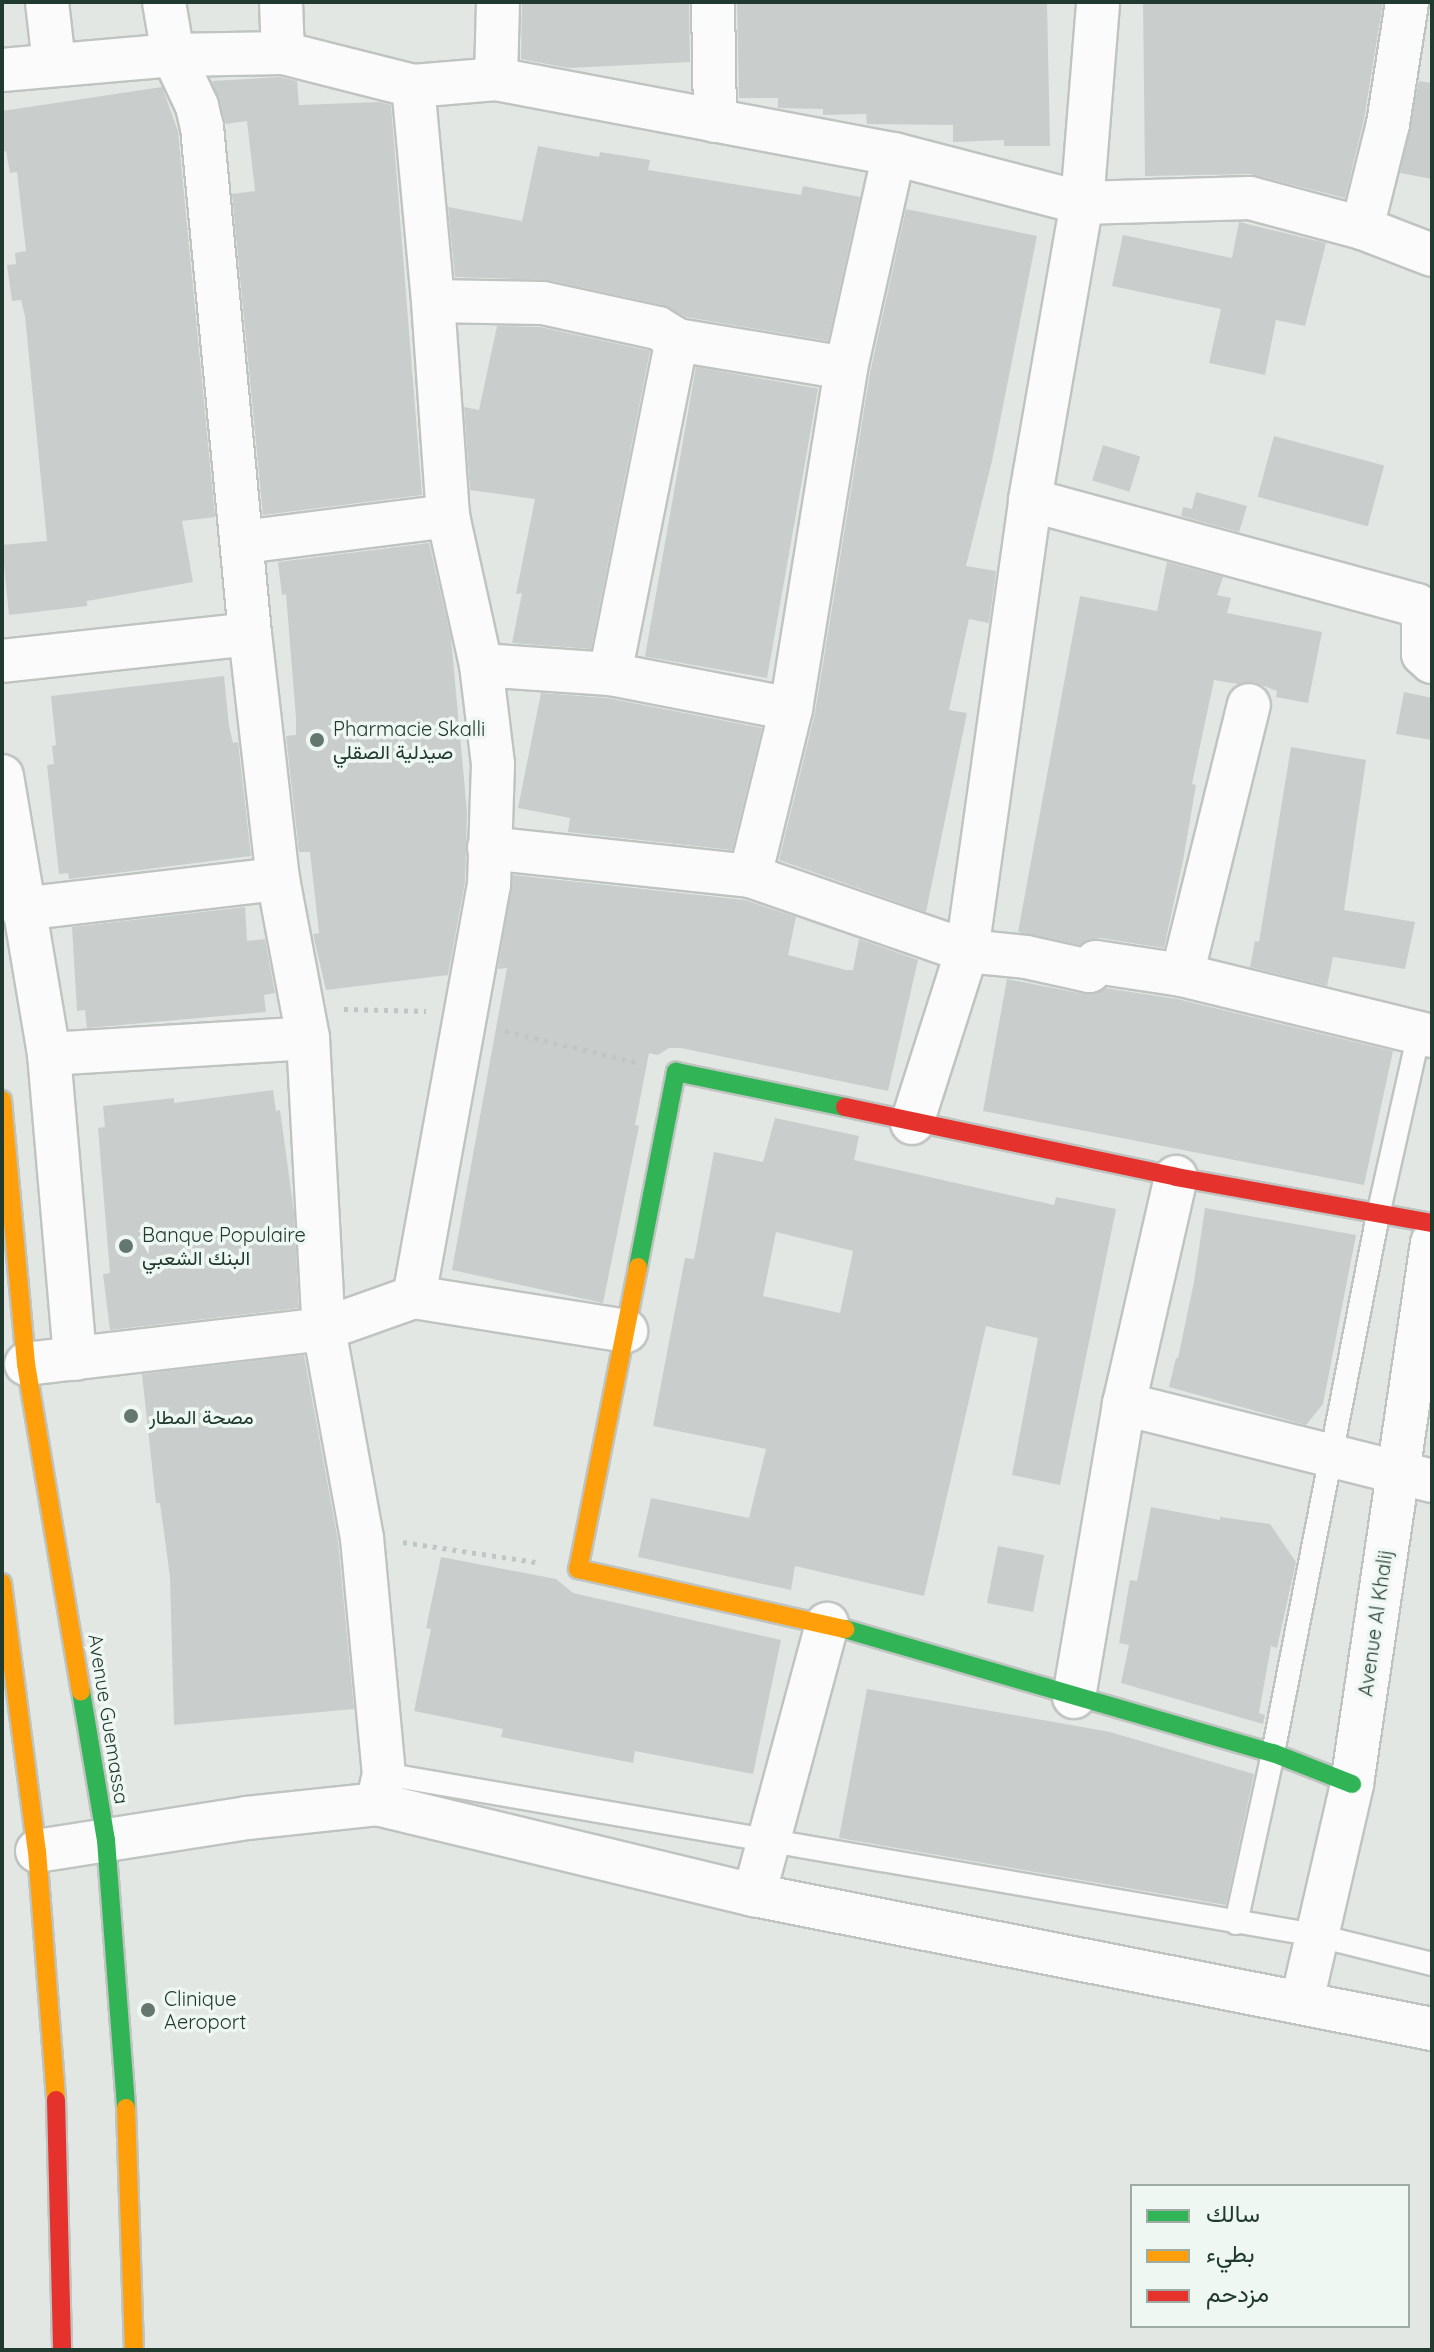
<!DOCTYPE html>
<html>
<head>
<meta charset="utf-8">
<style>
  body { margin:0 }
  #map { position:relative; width:1434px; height:2352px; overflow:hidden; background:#e2e7e4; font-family:Quicksand,Vazirmatn,sans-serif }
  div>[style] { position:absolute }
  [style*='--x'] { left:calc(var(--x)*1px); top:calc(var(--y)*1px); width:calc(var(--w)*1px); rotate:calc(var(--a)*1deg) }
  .building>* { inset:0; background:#c9cecc; transform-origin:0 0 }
  .path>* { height:5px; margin-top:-2.5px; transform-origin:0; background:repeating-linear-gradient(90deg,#bfc7c5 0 4px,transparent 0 10px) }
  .roads { filter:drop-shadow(2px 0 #bfc4c1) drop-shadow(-2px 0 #bfc4c1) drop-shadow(0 2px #bfc4c1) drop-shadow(0 -2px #bfc4c1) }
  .lane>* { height:22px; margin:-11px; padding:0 11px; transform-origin:11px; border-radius:11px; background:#fbfbfb }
  .street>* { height:42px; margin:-21px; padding:0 21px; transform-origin:21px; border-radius:21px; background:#fbfbfb }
  .fast>* { height:18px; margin:-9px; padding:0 9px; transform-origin:9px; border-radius:9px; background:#30b455 }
  .slow>* { height:18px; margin:-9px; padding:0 9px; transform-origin:9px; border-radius:9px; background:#ff9f0a }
  .jam>* { height:18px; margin:-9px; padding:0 9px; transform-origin:9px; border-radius:9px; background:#e5322d }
  .dots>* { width:22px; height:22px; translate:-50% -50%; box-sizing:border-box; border:4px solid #eff7f2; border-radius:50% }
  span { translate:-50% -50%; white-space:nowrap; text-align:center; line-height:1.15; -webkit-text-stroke:7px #eff7f2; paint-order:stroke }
  .poi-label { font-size:20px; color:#203a30 }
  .left { translate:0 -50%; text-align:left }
  .street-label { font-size:20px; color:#203a30 }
  .frame { position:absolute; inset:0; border:4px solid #203a30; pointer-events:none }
  .legend { position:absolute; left:1130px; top:2184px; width:280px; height:144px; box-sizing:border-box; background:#eff7f2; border:2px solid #9caba4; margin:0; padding:10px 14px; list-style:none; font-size:24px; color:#203a30 }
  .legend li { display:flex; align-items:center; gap:16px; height:40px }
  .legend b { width:40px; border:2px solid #9caba4 }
</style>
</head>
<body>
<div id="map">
  <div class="building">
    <div style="clip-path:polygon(522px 2px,689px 2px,690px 62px,568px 68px,521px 59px)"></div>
    <div style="clip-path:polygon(737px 2px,1047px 2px,1050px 146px,1004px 146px,1004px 140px,953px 142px,953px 125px,867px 124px,866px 114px,823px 115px,823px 109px,778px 108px,778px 98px,739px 98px)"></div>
    <div style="clip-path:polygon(1143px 2px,1383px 2px,1364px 119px,1345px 198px,1250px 174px,1145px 176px)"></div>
    <div style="clip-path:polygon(280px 77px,297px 81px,299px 105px,379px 102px,391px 105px,422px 495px,263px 515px,232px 194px,255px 191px,247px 121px,226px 124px,212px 81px)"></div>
    <div style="clip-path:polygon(1419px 81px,1432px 83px,1432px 179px,1400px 173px)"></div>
    <div style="clip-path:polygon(162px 87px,178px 131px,215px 517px,182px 521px,193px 582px,87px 601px,87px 606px,9px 615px,2px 545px,47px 541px,25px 316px,21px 300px,12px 301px,7px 265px,16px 264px,15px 253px,26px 251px,17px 172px,10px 173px,6px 151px,2px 152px,2px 111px)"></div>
    <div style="clip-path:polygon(538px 146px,599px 157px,600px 152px,650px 160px,648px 170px,801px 195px,803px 186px,860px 197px,828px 341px,686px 317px,663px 305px,548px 280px,455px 277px,448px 207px,522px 221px)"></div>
    <div style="clip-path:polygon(906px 209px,1037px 236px,992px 461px,966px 566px,996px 571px,989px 623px,969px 619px,949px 710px,967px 713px,926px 912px,779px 860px,815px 713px,870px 373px)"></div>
    <div style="clip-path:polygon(1239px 222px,1326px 243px,1305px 326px,1276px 320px,1265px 375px,1209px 363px,1221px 309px,1112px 286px,1123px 235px,1232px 258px)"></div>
    <div style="clip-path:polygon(497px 326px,540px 327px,650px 351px,591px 649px,512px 643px,522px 593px,516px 594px,535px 499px,470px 490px,464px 407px,479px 410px)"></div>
    <div style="left:696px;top:367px;width:124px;height:294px;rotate:10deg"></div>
    <div style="left:1274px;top:436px;width:114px;height:63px;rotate:15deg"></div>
    <div style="left:1103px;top:445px;width:39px;height:37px;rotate:17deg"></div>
    <div style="clip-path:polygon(1196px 492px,1247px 506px,1239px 532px,1181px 516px,1183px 507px,1192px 509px)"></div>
    <div style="clip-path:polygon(429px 543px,451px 638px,467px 812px,465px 882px,448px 975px,326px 990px,313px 934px,319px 933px,310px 852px,299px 852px,286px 736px,296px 735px,296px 718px,286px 594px,282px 595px,278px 562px)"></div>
    <div style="clip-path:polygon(1167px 562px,1223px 577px,1217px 595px,1231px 598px,1227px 613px,1322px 632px,1308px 703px,1276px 697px,1277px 691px,1254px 682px,1238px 684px,1214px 680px,1192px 784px,1196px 785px,1183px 861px,1164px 948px,1100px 938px,1081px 945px,1018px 932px,1080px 596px,1157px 611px)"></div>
    <div style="clip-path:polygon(224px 676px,229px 726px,233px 743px,238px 742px,251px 856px,69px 879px,68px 873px,59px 874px,47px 765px,54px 764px,52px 746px,56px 745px,51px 696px)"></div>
    <div style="clip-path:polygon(1404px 692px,1432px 698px,1432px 740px,1396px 734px)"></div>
    <div style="clip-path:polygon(541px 693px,607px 698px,762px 728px,732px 850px,568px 832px,570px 818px,518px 808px)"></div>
    <div style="clip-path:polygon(1291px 747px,1366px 760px,1344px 910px,1415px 922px,1405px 969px,1333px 957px,1327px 986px,1250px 967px,1255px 941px,1259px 942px)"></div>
    <div style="clip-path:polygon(513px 875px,745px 900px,796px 917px,788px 955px,846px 970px,853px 970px,859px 939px,918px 960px,888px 1091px,681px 1048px,669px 1048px,658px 1055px,649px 1053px,635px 1125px,639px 1126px,603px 1303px,452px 1270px,507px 968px,498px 969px)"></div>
    <div style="clip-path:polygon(245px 907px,247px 941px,265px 939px,275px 993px,264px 995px,266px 1012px,87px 1028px,85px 1010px,77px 1011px,72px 927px)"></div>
    <div style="clip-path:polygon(1007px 979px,1084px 994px,1096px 994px,1105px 988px,1177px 999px,1393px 1051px,1364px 1185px,983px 1111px)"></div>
    <div style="clip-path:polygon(273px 1090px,276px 1111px,280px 1110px,294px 1212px,299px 1308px,110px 1330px,103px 1274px,110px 1273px,98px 1128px,105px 1127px,103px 1106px,174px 1098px,174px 1103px)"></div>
    <div style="clip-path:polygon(evenodd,775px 1118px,859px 1136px,854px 1160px,1054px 1205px,1056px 1197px,1116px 1209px,1060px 1485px,1012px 1475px,1038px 1338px,986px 1326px,924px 1596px,795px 1566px,791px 1590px,638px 1557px,651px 1498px,749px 1518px,766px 1449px,653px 1426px,685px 1258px,694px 1259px,714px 1152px,763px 1162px,775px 1118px,776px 1232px,853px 1251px,840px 1313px,763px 1296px,776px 1232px)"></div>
    <div style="clip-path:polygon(1205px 1208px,1356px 1235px,1323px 1404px,1306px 1425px,1169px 1387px,1176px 1358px,1178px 1358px,1194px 1282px)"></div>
    <div style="clip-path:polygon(304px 1355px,338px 1541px,354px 1709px,174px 1725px,170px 1577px,160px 1503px,156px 1503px,142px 1374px)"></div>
    <div style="clip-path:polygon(1151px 1507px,1220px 1520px,1220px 1517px,1270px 1524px,1296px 1562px,1277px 1648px,1271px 1646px,1259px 1713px,1265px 1715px,1263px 1724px,1121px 1683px,1129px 1645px,1119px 1643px,1130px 1580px,1137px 1581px)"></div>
    <div style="left:998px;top:1546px;width:47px;height:58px;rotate:11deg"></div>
    <div style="clip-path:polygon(441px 1557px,556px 1579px,573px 1593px,781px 1640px,753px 1774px,635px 1751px,633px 1763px,501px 1737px,503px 1729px,414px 1711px,431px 1629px,426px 1628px)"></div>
    <div style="clip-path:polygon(867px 1689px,1110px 1732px,1254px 1774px,1226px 1905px,839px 1838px)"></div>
  </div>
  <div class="path">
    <div style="--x:344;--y:1009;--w:82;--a:1.4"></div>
    <div style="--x:505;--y:1031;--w:134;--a:13.4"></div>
    <div style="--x:403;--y:1542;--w:134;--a:8.6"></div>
  </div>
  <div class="roads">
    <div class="lane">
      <div style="--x:384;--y:1774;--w:945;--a:9.81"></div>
      <div style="--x:1315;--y:1935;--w:121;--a:13.9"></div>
      <div style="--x:1236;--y:1923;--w:174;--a:-77.7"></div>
      <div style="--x:1273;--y:1753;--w:548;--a:-78.96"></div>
      <div style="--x:1378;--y:1215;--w:187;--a:-77.3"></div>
    </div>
    <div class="street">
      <div style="--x:47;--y:2;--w:61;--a:83.5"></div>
      <div style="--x:164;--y:2;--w:54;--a:80.4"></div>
      <div style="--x:173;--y:55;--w:56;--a:64.8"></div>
      <div style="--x:197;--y:106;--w:22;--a:77"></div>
      <div style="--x:202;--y:127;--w:509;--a:84.59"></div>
      <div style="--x:250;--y:634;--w:247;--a:83.5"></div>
      <div style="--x:278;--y:879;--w:162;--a:79.3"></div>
      <div style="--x:308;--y:1038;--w:291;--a:86.9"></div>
      <div style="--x:324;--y:1329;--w:212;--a:79.7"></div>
      <div style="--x:362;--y:1538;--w:237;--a:84.7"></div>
      <div style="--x:384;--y:1774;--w:31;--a:103"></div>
      <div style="--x:281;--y:2;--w:51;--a:87.8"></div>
      <div style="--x:713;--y:2;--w:119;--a:89"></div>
      <div style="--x:2;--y:70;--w:172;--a:-5"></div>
      <div style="--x:173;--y:55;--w:110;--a:-1"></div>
      <div style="--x:283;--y:53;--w:134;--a:14.2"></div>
      <div style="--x:413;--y:86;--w:83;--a:-4.8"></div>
      <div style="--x:496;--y:79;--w:405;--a:10.7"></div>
      <div style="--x:894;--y:154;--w:194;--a:14.6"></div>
      <div style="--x:1082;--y:203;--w:168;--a:-1.7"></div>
      <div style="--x:1250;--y:198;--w:116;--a:15"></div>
      <div style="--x:1362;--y:228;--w:75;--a:21.1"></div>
      <div style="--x:496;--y:79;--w:77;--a:-88.5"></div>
      <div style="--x:1362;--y:228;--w:107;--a:-76"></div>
      <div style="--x:1388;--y:124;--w:123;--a:-81.1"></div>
      <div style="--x:433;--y:301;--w:110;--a:1"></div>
      <div style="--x:543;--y:303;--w:118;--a:12.3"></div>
      <div style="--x:658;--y:328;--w:22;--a:32"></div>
      <div style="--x:677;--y:340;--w:171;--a:9.4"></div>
      <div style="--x:1030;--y:500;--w:401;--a:15.2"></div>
      <div style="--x:1417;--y:605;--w:9;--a:49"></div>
      <div style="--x:1423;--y:612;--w:42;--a:90"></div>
      <div style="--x:1423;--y:654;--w:12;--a:42"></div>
      <div style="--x:243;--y:542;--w:207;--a:-7.2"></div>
      <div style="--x:2;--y:661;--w:249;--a:-6.2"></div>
      <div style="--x:481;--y:665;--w:129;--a:4"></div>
      <div style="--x:610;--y:674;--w:184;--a:10.9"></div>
      <div style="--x:610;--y:674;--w:341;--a:-78.7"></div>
      <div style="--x:2;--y:776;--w:282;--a:80.4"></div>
      <div style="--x:49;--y:1054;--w:306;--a:85.1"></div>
      <div style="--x:489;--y:848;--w:262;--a:6.1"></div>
      <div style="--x:750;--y:876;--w:230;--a:19.1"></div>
      <div style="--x:967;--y:951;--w:59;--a:5.8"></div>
      <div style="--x:1026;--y:957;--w:65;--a:12.5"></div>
      <div style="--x:1089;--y:971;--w:11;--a:-52"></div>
      <div style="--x:1096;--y:962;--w:87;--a:8.6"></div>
      <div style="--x:1182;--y:975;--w:257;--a:13.7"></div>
      <div style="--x:750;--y:876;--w:172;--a:-76.2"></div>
      <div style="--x:791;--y:709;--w:345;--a:-80.8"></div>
      <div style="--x:846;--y:368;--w:219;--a:-77.4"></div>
      <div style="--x:22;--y:909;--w:258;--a:-6.7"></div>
      <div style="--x:1182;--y:975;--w:278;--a:-76.1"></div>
      <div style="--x:49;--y:1054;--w:259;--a:-3.5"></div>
      <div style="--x:912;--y:1123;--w:181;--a:-72.3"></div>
      <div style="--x:967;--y:951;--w:455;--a:-82"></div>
      <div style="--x:1030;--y:500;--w:302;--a:-80.1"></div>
      <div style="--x:1082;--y:203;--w:202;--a:-85.4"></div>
      <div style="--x:414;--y:1297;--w:215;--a:9.1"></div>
      <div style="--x:26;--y:1364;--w:300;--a:-6.7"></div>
      <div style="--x:324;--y:1329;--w:96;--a:-19.6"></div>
      <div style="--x:414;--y:1297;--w:419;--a:-79.7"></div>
      <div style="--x:489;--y:885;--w:121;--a:-88.1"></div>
      <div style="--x:493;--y:764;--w:100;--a:-96.9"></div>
      <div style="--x:481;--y:665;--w:153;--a:-102.5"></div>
      <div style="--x:448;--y:516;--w:216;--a:-94"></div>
      <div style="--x:433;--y:301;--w:216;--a:-95.3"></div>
      <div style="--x:1124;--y:1404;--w:317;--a:14"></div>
      <div style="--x:1074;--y:1697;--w:297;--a:-80.3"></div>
      <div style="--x:1124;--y:1404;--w:233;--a:-77.1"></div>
      <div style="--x:37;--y:1851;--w:213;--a:-8.9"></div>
      <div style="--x:247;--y:1818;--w:131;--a:-6.1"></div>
      <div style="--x:377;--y:1804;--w:388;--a:13.6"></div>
      <div style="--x:754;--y:1895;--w:691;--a:11.18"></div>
      <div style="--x:754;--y:1895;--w:281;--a:-74.9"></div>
      <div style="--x:1302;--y:2001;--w:223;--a:-77"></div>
      <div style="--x:1352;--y:1784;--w:547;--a:-81.59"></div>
    </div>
    <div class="fast">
      <div style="--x:638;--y:1267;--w:199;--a:-79"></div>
      <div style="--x:676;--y:1072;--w:173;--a:11.7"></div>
      <div style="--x:845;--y:1629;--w:446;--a:16.2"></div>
      <div style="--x:1273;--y:1753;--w:85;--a:21.4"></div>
      <div style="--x:81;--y:1691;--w:151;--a:80.5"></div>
      <div style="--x:106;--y:1840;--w:269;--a:85.7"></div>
    </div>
    <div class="slow">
      <div style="--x:2;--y:1100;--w:265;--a:84.8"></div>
      <div style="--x:26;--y:1364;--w:332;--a:80.5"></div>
      <div style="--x:638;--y:1267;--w:308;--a:101.2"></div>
      <div style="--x:578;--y:1569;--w:274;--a:12.7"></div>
      <div style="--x:2;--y:1583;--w:270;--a:82.6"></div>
      <div style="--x:37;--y:1851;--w:250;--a:85.6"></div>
      <div style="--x:126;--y:2108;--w:242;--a:88.1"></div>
    </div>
    <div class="jam">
      <div style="--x:845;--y:1107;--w:338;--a:11.9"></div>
      <div style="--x:1176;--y:1177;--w:260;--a:10.2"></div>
      <div style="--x:56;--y:2100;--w:250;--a:88.6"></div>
    </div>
  </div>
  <div class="dots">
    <div style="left:317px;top:740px;background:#64776f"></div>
    <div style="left:126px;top:1246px;background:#64776f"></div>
    <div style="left:131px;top:1416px;background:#64776f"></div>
    <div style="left:148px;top:2010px;background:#64776f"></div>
  </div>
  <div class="poi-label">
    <span class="left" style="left:333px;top:740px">Pharmacie Skalli<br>صيدلية الصقلي</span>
    <span class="left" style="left:142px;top:1246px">Banque Populaire<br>البنك الشعبي</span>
    <span class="left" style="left:149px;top:1416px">مصحة المطار</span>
    <span class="left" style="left:164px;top:2010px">Clinique<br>Aeroport</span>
  </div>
  <div class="street-label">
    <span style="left:1375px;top:1623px;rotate:-82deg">Avenue Al Khalij</span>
    <span style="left:109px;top:1719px;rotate:81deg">Avenue Guemassa</span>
  </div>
  <div class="frame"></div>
  <ul class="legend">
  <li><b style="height:10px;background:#30b455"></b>سالك</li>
  <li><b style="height:10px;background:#ff9f0a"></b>بطيء</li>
  <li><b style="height:10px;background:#e5322d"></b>مزدحم</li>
  </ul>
</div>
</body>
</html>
